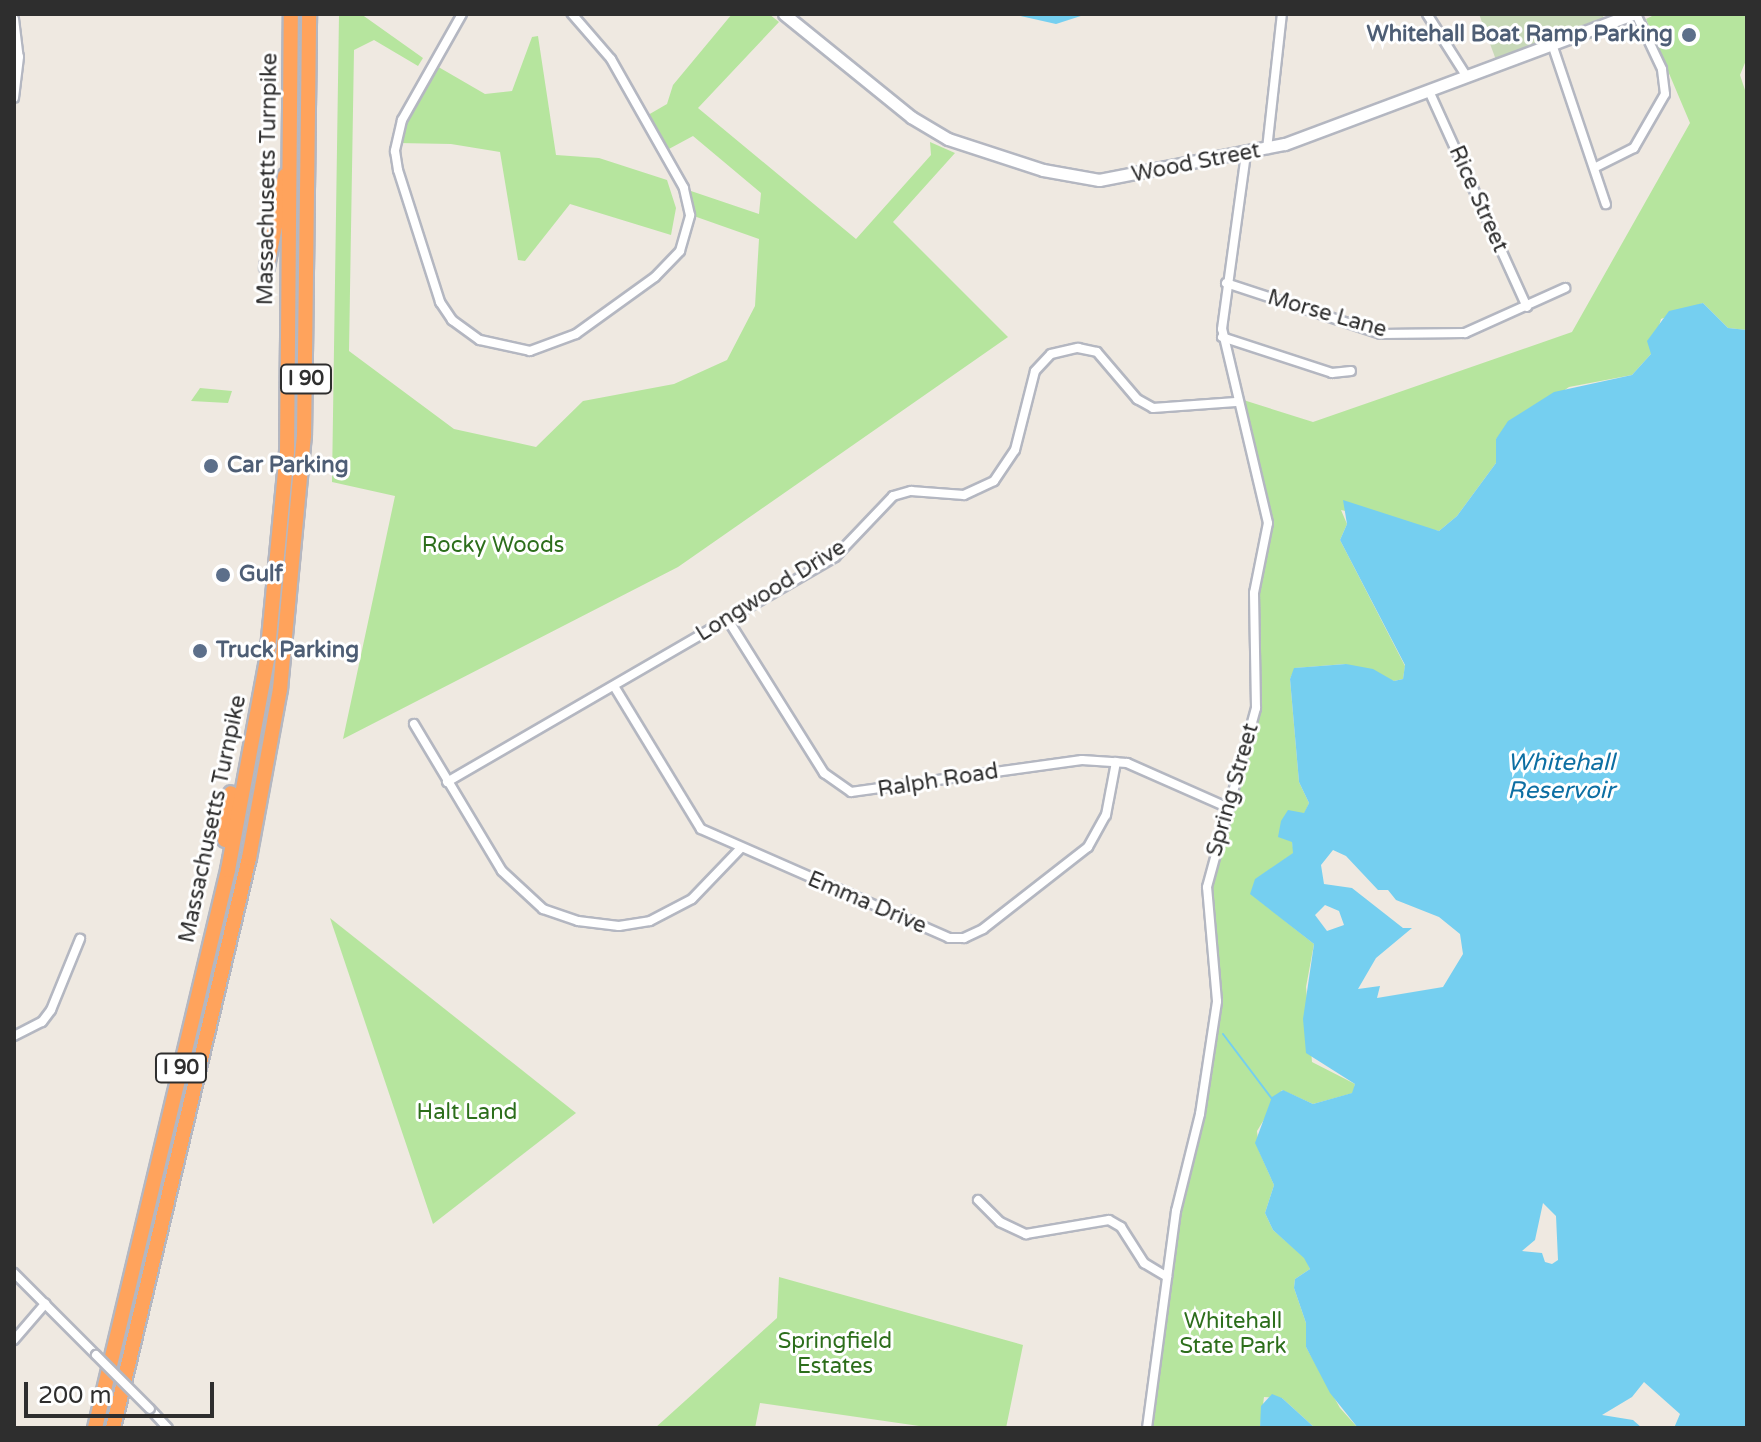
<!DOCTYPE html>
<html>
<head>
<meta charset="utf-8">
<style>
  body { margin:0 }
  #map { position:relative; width:1761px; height:1442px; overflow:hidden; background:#efe9e1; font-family:"Varela Round",sans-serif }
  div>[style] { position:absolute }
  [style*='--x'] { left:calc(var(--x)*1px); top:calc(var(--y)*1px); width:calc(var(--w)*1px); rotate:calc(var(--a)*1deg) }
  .green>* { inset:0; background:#b6e59e }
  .cemetery>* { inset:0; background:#c8d9b8 }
  .water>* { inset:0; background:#75cff0 }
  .stream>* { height:2px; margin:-1px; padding:0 1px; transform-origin:1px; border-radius:1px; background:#75cff0 }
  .roads { filter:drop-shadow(2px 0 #b4b7c1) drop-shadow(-2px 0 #b4b7c1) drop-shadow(0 2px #b4b7c1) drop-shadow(0 -2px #b4b7c1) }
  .street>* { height:8px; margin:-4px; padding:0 4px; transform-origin:4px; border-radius:4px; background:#fff }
  .secondary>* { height:11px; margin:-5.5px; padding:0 5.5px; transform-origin:5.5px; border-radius:5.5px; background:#fff }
  .highway>* { height:14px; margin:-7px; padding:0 7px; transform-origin:7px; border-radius:7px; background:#ffa35c }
  .bridges { filter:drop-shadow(2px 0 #b4b7c1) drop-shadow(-2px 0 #b4b7c1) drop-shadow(0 2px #b4b7c1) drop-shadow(0 -2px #b4b7c1) }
  .street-bridge>* { height:8px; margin:-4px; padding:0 4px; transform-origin:4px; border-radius:4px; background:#fff }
  .dots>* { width:22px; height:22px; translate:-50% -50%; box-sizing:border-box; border:4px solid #fff; border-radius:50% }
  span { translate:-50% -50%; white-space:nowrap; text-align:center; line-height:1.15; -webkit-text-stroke:6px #fff; paint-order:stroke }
  .shield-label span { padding:2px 6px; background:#fff; border:2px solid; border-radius:6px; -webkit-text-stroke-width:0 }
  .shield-label { font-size:20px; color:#2e2e2e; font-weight:700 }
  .service-label { font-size:22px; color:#4e5e75; font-weight:700 }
  .right { translate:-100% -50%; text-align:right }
  .left { translate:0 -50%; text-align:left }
  .street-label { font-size:22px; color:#2e2e2e }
  .park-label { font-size:22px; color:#2c6e1b }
  .water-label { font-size:24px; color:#0d6fa3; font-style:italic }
  .frame { position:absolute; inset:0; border:16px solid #2e2e2e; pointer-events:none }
  .scale { position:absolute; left:24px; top:1382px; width:190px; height:36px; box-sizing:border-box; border:4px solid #2e2e2e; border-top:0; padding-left:10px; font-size:24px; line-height:28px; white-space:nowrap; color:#2e2e2e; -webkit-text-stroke:6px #fff; paint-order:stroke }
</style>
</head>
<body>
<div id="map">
  <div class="green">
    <div style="clip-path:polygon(339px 14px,361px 14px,423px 58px,418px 66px,374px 40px,354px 50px,349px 351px,454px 429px,536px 447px,583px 401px,674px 384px,727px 360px,755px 306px,759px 239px,691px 215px,688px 190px,759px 214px,761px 193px,693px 136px,667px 150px,648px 115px,667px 104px,673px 85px,732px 14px,769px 14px,779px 22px,698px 108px,856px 239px,931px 155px,930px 142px,955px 153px,893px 222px,1008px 337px,678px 567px,343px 739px,395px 496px,332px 482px)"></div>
    <div style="clip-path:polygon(1656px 14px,1747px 14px,1747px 58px,1740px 75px,1747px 96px,1747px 330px,1728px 328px,1703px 303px,1661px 319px,1651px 354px,1632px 375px,1569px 387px,1496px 439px,1496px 463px,1457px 516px,1439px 531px,1341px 510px,1347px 524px,1340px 540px,1405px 666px,1403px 679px,1394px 681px,1345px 664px,1295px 668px,1290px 679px,1299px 782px,1309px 803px,1292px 842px,1294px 853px,1256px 879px,1251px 894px,1314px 944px,1306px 987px,1312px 1062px,1355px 1084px,1353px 1093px,1313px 1104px,1282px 1090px,1257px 1131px,1259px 1151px,1274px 1185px,1265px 1213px,1273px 1230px,1305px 1258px,1310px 1269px,1295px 1279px,1294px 1288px,1306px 1323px,1306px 1347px,1340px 1408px,1358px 1428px,1315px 1428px,1282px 1398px,1264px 1397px,1260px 1428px,1150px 1428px,1173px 1232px,1214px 1038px,1204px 897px,1249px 734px,1254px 608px,1270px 529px,1237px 398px,1313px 422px,1572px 332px,1690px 123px,1646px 19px)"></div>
    <div style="clip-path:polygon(538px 36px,556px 155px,599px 158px,667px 180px,676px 208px,671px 235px,570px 204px,525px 261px,518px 260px,500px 152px,451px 144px,398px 143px,400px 128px,435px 65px,485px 94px,512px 91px,532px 37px)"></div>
    <div style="clip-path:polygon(200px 388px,232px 391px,228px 403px,191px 401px)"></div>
    <div style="clip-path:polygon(330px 918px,576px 1113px,433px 1224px)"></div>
    <div style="clip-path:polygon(779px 1277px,1023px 1345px,1006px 1428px,933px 1428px,760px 1403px,755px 1428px,655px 1428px,777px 1318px)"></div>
  </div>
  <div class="cemetery">
    <div style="clip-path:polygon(1479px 14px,1602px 14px,1605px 20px,1496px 60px)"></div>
  </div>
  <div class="water">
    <div style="clip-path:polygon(1011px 14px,1087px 14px,1056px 24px)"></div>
    <div style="clip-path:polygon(evenodd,1703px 303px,1728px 328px,1747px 330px,1747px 1428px,1674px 1428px,1680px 1414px,1644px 1382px,1632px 1397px,1602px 1415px,1633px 1420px,1642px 1428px,1358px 1428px,1330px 1393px,1306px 1347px,1306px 1323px,1294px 1288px,1295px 1279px,1310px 1269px,1304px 1258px,1273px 1230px,1265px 1213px,1274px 1185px,1255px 1143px,1272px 1097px,1283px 1090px,1313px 1104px,1352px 1093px,1355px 1084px,1306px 1053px,1303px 1019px,1314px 944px,1250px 894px,1255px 879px,1293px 853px,1292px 842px,1278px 837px,1281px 821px,1288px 810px,1304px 813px,1309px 803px,1299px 782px,1290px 679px,1294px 668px,1346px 664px,1373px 669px,1394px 681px,1403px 679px,1405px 665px,1340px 540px,1347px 524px,1343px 500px,1439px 531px,1457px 516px,1496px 463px,1496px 439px,1508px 421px,1554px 392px,1632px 375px,1651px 354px,1647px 341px,1669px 311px,1703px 303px,1333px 850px,1346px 856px,1378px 890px,1388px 890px,1396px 900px,1439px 917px,1460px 934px,1463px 954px,1443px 987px,1377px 998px,1380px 986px,1358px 989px,1376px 958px,1412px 928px,1403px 928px,1352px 888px,1324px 884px,1321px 865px,1333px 850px,1703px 303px,1325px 905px,1339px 911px,1344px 925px,1327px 931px,1315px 915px,1325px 905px,1703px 303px,1543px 1203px,1556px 1216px,1558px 1260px,1552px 1264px,1545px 1262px,1542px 1253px,1522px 1251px,1535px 1240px,1543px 1203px)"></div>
    <div style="clip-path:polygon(1272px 1394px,1282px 1398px,1315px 1428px,1260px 1428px,1261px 1406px)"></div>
  </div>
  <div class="stream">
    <div style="--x:1223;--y:1034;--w:83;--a:52.9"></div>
  </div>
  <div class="roads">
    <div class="street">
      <div style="--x:462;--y:14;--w:122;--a:119.5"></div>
      <div style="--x:402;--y:120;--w:32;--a:103"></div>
      <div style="--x:395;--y:151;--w:19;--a:81"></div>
      <div style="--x:398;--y:170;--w:139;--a:72.3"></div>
      <div style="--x:440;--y:302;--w:22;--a:56"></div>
      <div style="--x:452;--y:320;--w:34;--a:36"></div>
      <div style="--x:480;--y:340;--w:51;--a:12.4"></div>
      <div style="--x:530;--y:351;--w:49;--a:-20.3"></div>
      <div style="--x:576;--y:334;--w:97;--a:-35.8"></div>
      <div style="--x:655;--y:277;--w:36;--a:-46"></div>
      <div style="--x:680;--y:251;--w:37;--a:-74"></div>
      <div style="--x:690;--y:215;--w:28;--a:-103"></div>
      <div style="--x:684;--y:188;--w:148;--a:-119.5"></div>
      <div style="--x:611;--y:59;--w:60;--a:-130.9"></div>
      <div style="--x:1427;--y:14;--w:75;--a:57.6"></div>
      <div style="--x:14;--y:19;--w:38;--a:83"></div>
      <div style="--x:19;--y:57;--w:41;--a:97"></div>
      <div style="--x:1552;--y:44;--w:169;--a:71.4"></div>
      <div style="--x:1429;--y:91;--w:237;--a:65.6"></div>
      <div style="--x:1267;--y:149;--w:136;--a:-83.7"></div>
      <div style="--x:1596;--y:167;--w:42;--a:-26.6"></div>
      <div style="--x:1634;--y:148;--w:62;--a:-60.1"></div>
      <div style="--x:1665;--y:94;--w:25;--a:-97"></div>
      <div style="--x:1662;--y:69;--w:61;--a:-115.3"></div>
      <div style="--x:1226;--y:283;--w:163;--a:18.2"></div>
      <div style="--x:1381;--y:334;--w:84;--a:-0.7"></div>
      <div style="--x:1465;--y:333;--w:110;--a:-24.2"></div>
      <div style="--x:1222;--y:337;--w:116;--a:18.1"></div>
      <div style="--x:1332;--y:373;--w:19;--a:-6"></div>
      <div style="--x:728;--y:620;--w:181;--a:57.9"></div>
      <div style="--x:824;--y:773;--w:33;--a:35"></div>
      <div style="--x:851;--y:792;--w:233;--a:-7.9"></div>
      <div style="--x:1082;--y:760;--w:45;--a:3.8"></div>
      <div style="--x:1127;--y:763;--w:111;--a:23.8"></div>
      <div style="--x:614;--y:686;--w:167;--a:58.7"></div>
      <div style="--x:701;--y:829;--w:271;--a:23.7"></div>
      <div style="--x:949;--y:938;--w:15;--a:0"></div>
      <div style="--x:964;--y:938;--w:21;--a:-25"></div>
      <div style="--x:983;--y:929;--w:133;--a:-38"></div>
      <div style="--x:1088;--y:847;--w:37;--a:-61"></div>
      <div style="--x:1106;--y:815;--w:54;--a:-79.3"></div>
      <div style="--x:414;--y:724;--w:171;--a:59.1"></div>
      <div style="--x:502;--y:871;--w:56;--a:42.8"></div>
      <div style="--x:543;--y:909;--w:37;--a:19"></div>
      <div style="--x:578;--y:921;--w:41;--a:7"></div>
      <div style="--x:619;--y:926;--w:31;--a:-9"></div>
      <div style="--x:650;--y:921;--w:47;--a:-27.6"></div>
      <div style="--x:692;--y:899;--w:69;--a:-46.2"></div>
      <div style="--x:447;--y:782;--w:449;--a:-30.1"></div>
      <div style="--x:835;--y:557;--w:84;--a:-46.4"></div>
      <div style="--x:893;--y:496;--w:19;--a:-16"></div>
      <div style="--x:911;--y:491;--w:53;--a:4.3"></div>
      <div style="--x:964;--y:495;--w:33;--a:-25"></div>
      <div style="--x:994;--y:481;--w:37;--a:-56"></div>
      <div style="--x:1015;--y:450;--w:81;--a:-75.8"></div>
      <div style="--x:1035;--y:371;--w:23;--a:-47"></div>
      <div style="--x:1051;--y:354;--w:28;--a:-13"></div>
      <div style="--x:1078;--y:348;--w:19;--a:12"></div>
      <div style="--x:1097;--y:352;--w:62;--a:49.6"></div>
      <div style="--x:1137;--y:399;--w:18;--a:29"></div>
      <div style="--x:1153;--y:408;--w:83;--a:-4.1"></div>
      <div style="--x:14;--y:1036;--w:31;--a:-27"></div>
      <div style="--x:42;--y:1022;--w:15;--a:-53"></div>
      <div style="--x:51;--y:1010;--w:77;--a:-67.8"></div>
      <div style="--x:978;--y:1200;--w:31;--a:45"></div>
      <div style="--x:1000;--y:1222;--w:29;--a:25"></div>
      <div style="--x:1026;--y:1234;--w:84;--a:-9.6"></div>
      <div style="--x:1109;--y:1220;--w:14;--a:30"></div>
      <div style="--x:1121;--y:1227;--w:43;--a:57.4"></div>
      <div style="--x:1144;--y:1263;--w:27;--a:31"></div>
      <div style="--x:14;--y:1273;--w:116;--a:45"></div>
      <div style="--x:14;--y:1340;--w:48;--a:-49.3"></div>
      <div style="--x:150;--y:1409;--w:26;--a:47"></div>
      <div style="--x:1147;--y:1428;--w:219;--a:-82.4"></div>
      <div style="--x:1176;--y:1211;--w:100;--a:-76.1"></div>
      <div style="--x:1200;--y:1114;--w:114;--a:-81.4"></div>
      <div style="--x:1217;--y:1001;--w:114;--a:-95"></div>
      <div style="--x:1207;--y:887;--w:186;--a:-74.7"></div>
      <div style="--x:1256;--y:708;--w:115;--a:-91"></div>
      <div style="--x:1254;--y:593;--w:71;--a:-78.7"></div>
      <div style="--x:1268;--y:523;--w:199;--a:-103.3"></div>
      <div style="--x:1222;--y:329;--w:177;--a:-82.2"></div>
    </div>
    <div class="secondary">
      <div style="--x:784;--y:14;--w:164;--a:39"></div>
      <div style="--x:911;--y:117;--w:43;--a:30.7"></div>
      <div style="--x:948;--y:139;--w:100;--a:18.1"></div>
      <div style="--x:1043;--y:170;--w:57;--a:10.1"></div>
      <div style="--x:1099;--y:180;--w:189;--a:-11"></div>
      <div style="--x:1285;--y:144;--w:371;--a:-20.5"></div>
    </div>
    <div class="highway">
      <div style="--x:267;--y:267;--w:93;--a:-78.8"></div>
      <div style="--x:225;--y:840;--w:47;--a:-82.7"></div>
      <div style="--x:95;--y:1428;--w:574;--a:-76.59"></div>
      <div style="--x:228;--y:870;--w:215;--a:-79.5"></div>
      <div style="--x:267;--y:659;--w:208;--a:-84.5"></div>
      <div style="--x:287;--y:452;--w:438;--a:-89.5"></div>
      <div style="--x:113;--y:1428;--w:586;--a:-76.58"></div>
      <div style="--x:249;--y:858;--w:172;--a:-79.6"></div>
      <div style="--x:280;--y:689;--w:254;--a:-84.6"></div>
      <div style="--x:304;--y:436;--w:422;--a:-89.3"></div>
    </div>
  </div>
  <div class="bridges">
    <div class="street-bridge">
      <div style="--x:96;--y:1355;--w:76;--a:45"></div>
    </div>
  </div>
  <div class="dots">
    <div style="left:1689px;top:35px;background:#5c6f8a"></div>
    <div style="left:211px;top:466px;background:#5c6f8a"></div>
    <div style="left:223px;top:575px;background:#5c6f8a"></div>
    <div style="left:200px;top:651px;background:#5c6f8a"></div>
  </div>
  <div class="shield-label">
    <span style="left:306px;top:379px">I 90</span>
    <span style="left:181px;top:1068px">I 90</span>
  </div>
  <div class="service-label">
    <span class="right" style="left:1673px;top:35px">Whitehall Boat Ramp Parking</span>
    <span class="left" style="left:227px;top:466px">Car Parking</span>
    <span class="left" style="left:239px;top:575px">Gulf</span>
    <span class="left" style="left:216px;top:651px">Truck Parking</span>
  </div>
  <div class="street-label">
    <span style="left:1196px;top:163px;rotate:-11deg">Wood Street</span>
    <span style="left:268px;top:179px;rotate:-89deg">Massachusetts Turnpike</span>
    <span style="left:1478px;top:199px;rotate:66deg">Rice Street</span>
    <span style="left:1327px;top:314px;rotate:16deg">Morse Lane</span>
    <span style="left:771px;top:591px;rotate:-32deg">Longwood Drive</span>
    <span style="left:938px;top:781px;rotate:-9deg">Ralph Road</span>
    <span style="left:1233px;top:790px;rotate:-74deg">Spring Street</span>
    <span style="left:213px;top:819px;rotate:-78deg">Massachusetts Turnpike</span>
    <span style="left:867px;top:903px;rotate:23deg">Emma Drive</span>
  </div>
  <div class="park-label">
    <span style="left:493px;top:546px">Rocky Woods</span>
    <span style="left:467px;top:1113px">Halt Land</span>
    <span style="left:1233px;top:1334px">Whitehall<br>State Park</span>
    <span style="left:835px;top:1354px">Springfield<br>Estates</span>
  </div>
  <div class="water-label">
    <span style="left:1561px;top:777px">Whitehall<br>Reservoir</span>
  </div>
  <div class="frame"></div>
  <div class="scale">200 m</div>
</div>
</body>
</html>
